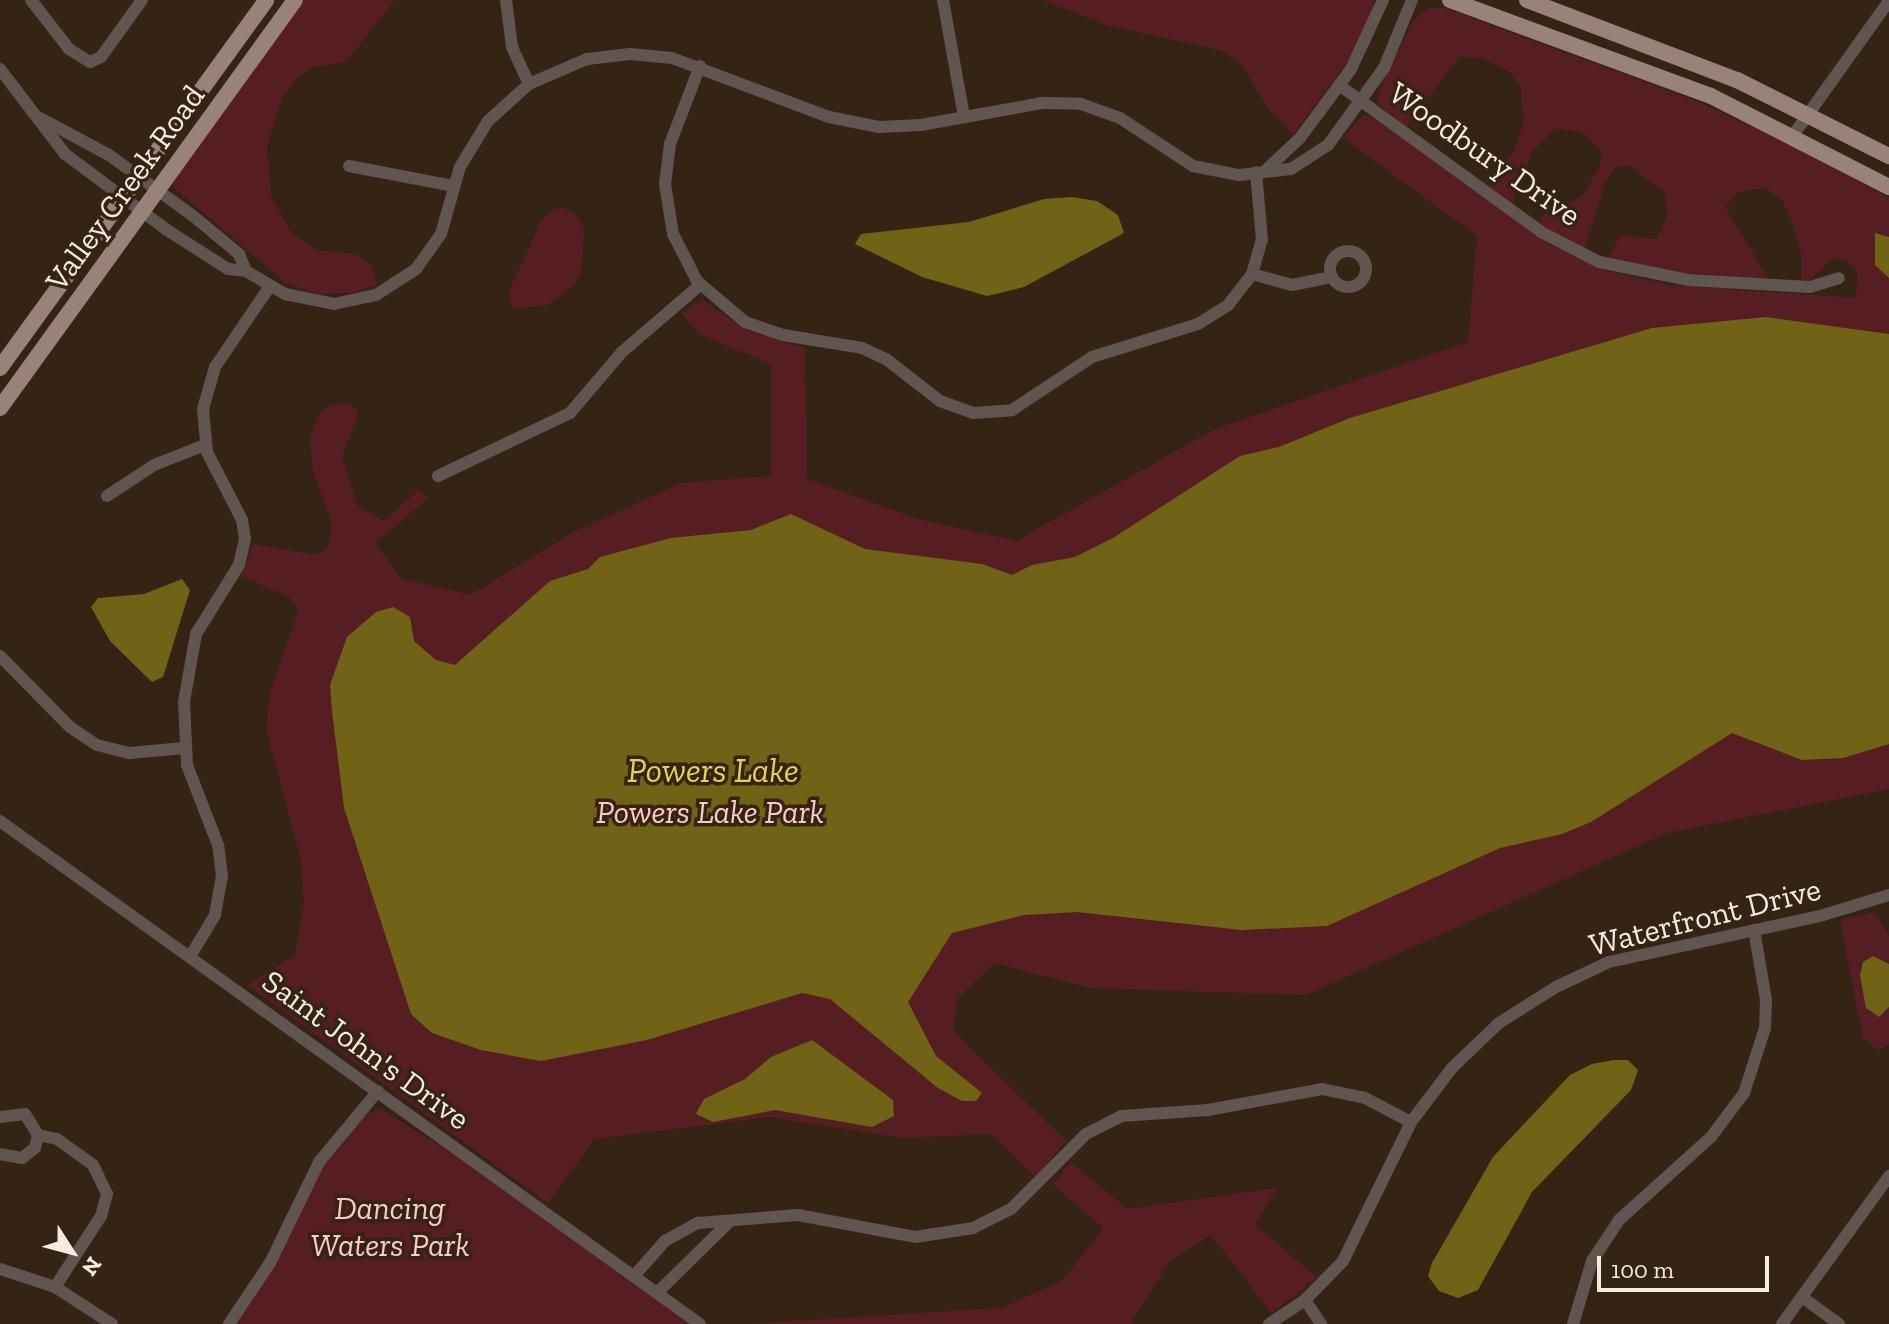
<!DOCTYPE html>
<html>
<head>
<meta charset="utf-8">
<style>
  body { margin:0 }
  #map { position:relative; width:1889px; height:1324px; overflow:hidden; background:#352314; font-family:"Zilla Slab",serif }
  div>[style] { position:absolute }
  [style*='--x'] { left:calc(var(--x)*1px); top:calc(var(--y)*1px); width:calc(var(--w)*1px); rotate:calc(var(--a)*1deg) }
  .green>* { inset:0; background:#561e22 }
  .water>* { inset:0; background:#716316 }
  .minor>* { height:12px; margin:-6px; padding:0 6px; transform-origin:6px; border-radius:6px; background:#615551 }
  .minor>.ring { margin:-6px; padding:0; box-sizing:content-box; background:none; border:12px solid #615551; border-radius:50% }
  .major>* { height:16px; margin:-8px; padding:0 8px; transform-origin:8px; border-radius:8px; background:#99827a }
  span { translate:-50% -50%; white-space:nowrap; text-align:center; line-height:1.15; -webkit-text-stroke:7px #352314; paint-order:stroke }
  .street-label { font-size:32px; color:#f7eae1 }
  .park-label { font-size:32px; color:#fdc9c8; font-style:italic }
  .water-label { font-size:34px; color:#e8d04f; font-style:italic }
  .north { position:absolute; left:32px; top:1212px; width:80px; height:80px; -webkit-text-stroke:6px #352314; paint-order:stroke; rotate:126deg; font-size:22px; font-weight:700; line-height:32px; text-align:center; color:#f7eae1 }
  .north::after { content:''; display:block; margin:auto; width:28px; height:36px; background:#f7eae1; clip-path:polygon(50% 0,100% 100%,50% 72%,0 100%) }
  .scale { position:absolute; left:1597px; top:1256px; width:172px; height:36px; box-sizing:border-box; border:4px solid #f7eae1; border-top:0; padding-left:10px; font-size:24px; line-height:28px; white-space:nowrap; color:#f7eae1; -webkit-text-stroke:6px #352314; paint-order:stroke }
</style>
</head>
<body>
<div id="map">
  <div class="green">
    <div style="clip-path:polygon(303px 0,395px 0,346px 62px,312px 67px,298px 77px,282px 99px,267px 147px,271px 196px,291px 232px,316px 250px,356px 254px,372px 266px,378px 285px,351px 293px,317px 294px,286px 283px,173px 187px,177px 174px)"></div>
    <div style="clip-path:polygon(1043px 0,1373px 0,1373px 8px,1351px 57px,1293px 135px,1269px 110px,1243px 67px,1223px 51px,1106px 25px)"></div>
    <div style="clip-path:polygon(1429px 8px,1444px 8px,1691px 99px,1791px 144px,1889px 198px,1889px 789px,1667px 833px,1306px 995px,1090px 988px,994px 963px,958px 998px,953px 1031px,1066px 1141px,1036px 1177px,991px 1134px,903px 1138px,769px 1117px,595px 1139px,548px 1203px,248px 985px,295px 955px,304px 903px,300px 857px,266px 729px,269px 695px,299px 609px,289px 597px,241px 576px,253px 544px,315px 555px,328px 548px,332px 524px,313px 472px,310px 439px,318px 416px,329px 405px,348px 402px,359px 412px,342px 457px,357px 505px,383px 521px,419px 490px,428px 498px,376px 543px,400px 578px,470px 595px,574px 532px,681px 483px,771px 476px,771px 364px,699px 334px,681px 313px,702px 300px,746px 330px,805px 348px,807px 479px,918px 519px,1016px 541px,1215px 429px,1468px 342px,1477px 236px,1343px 138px,1363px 115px,1374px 117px,1544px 241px,1603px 270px,1671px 285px,1856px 298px,1858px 273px,1844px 259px,1830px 260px,1810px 280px,1801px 281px,1802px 258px,1793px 224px,1782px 200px,1765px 188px,1738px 192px,1725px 207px,1769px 279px,1679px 273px,1608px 258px,1620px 235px,1657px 239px,1668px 214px,1664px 192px,1628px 165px,1615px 167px,1605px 183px,1585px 249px,1547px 229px,1538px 222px,1544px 214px,1582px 196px,1600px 166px,1601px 152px,1584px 133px,1556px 128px,1533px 151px,1512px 203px,1489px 187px,1513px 153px,1523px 125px,1521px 88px,1509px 71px,1480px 57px,1459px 57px,1406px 127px,1378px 104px,1379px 89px,1413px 21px)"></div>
    <div style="clip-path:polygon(561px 207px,576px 214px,584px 228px,581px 273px,573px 287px,548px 305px,513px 309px,508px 293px,540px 224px,547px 213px)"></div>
    <div style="clip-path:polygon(1875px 912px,1889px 936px,1889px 964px,1861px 967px,1860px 972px,1869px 1013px,1885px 1012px,1889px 1007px,1889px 1044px,1878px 1050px,1863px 1038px,1840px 920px)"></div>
    <div style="clip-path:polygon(379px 1108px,543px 1210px,700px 1324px,229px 1324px,258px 1283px,301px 1192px,351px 1124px)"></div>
    <div style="clip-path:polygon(1071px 1162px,1127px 1209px,1277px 1188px,1255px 1224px,1317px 1278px,1271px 1313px,1211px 1235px,1170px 1261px,1130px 1324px,747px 1324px,1001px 1308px,1062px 1281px,1103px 1228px,1053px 1185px)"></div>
  </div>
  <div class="water">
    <div style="clip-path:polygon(1072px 197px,1097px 201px,1118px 215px,1124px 233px,1024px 287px,987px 296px,922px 277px,855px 244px,861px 234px,969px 222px,1044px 199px)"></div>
    <div style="clip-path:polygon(1875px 233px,1889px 237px,1889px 278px,1875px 265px)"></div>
    <div style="clip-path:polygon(1766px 317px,1889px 334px,1889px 744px,1843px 758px,1802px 760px,1732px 733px,1591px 822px,1562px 834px,1500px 848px,1327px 926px,1242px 930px,1077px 912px,1024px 915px,952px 933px,908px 1002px,936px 1056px,982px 1093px,976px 1101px,962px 1101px,938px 1088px,830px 999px,802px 993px,647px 1040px,541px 1061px,481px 1050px,432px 1033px,411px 1014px,344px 808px,332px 711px,330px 685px,347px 637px,376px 612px,393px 607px,410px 617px,414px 641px,436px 660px,455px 665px,550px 581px,588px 569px,600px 557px,671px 538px,751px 530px,791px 514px,865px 549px,982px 564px,1012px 575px,1032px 565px,1075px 557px,1113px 538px,1240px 456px,1279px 447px,1350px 418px,1652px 328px)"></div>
    <div style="clip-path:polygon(182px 579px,190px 590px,163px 677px,152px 682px,110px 641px,91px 607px,98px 598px,144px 594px)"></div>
    <div style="clip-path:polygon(1873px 956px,1889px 964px,1889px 1007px,1879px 1017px,1866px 1008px,1860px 975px,1863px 962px)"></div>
    <div style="clip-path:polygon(812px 1040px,893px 1100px,894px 1116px,872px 1127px,775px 1110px,713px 1122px,696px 1114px,704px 1099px,745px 1079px,771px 1057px)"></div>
    <div style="clip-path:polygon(1614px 1060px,1628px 1060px,1638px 1070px,1631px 1090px,1532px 1192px,1478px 1290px,1458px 1298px,1439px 1291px,1428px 1276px,1432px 1263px,1493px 1157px,1570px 1075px,1592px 1064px)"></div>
  </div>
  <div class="minor">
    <div style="--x:31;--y:0;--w:62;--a:52.2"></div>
    <div style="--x:69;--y:49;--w:25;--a:32"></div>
    <div style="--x:90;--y:62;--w:12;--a:-24"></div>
    <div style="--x:101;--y:57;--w:70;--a:-54.3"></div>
    <div style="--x:506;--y:0;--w:47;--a:82.7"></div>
    <div style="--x:512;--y:47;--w:41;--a:65.3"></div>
    <div style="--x:943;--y:0;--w:119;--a:79.8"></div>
    <div style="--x:700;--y:66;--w:84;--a:111"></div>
    <div style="--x:670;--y:144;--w:40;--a:97.1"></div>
    <div style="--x:665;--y:184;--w:51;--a:80.9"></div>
    <div style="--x:673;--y:234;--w:53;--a:62.9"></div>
    <div style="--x:697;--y:281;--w:63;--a:40.5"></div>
    <div style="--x:745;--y:322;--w:40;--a:18.9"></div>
    <div style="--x:783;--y:335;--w:80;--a:9.3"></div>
    <div style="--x:862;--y:348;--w:26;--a:25"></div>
    <div style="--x:886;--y:359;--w:68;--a:37.9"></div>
    <div style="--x:940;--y:401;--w:35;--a:20"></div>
    <div style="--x:973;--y:413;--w:39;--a:-4"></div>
    <div style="--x:1012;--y:410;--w:96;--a:-33.5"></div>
    <div style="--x:1092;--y:357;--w:111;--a:-17.3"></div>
    <div style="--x:1198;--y:324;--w:36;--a:-32"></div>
    <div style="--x:1228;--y:305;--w:39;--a:-52"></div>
    <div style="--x:1252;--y:274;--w:35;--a:-74"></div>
    <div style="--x:1262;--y:240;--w:68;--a:-95"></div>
    <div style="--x:0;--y:69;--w:107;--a:52.6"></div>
    <div style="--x:65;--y:154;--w:127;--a:36.7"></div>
    <div style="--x:167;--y:230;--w:72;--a:32.6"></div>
    <div style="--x:228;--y:269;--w:18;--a:6"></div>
    <div style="--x:246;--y:271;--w:45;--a:30.5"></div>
    <div style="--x:285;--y:294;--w:50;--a:11.5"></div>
    <div style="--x:334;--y:304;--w:43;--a:-12.1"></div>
    <div style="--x:376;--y:295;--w:48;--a:-33"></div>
    <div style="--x:416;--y:269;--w:43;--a:-54.5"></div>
    <div style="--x:441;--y:234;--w:70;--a:-74.2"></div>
    <div style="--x:460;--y:167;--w:54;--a:-58.7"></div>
    <div style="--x:488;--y:121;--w:55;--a:-42.1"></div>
    <div style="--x:529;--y:84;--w:63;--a:-23.3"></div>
    <div style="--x:587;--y:59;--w:43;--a:-6.6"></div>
    <div style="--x:630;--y:54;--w:42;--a:5.4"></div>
    <div style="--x:672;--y:58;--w:168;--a:20.6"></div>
    <div style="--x:829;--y:117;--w:51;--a:11.3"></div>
    <div style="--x:879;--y:127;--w:42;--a:-2.7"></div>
    <div style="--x:921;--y:125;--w:123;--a:-10.3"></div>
    <div style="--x:1042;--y:103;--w:39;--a:1"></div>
    <div style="--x:1081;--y:104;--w:41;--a:19.7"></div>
    <div style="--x:1120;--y:118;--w:87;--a:33.3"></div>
    <div style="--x:1193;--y:166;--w:47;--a:11.1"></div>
    <div style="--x:1239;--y:175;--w:52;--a:-6.6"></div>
    <div style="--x:1291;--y:169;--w:44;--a:-33"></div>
    <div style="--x:1328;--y:145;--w:95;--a:-54"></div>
    <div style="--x:1384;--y:68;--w:74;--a:-67.6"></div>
    <div style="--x:1339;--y:85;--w:250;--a:36"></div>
    <div style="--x:1541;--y:232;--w:65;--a:27.3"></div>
    <div style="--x:1599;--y:262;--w:91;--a:11.4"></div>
    <div style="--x:1688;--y:280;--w:122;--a:3.3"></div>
    <div style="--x:1810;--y:287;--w:30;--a:-17"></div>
    <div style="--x:40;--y:118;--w:78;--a:28.2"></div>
    <div style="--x:109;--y:155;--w:102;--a:35.9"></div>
    <div style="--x:192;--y:215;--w:61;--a:39.7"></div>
    <div style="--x:239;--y:254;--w:18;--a:68"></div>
    <div style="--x:1794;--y:134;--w:163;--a:-54.5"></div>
    <div style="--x:349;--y:166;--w:107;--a:10.8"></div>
    <div style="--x:1266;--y:170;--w:47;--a:-43.3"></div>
    <div style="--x:1300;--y:138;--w:86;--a:-53.5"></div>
    <div style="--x:1351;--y:69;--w:76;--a:-65.1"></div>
    <div class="ring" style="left:1330px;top:251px;width:24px;height:24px"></div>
    <div style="--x:1252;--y:274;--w:41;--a:15.4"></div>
    <div style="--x:1292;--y:285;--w:41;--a:-11.3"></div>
    <div style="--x:438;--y:476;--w:146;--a:-25.5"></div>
    <div style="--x:570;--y:413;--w:80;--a:-49.6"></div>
    <div style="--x:622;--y:352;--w:103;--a:-40.7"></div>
    <div style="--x:107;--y:496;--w:56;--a:-33.4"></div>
    <div style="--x:154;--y:465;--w:55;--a:-21.4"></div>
    <div style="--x:0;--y:656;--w:100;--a:45.4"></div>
    <div style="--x:70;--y:727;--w:32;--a:34"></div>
    <div style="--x:97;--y:745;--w:34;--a:14"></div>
    <div style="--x:130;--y:753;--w:54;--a:-5.3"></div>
    <div style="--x:0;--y:821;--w:862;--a:35.7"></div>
    <div style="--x:191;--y:955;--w:47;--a:-59"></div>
    <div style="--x:215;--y:915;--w:40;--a:-80"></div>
    <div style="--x:222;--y:876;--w:31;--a:-97"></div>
    <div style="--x:218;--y:845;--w:86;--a:-111.2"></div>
    <div style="--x:187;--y:765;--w:63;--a:-92.7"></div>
    <div style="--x:184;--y:702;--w:69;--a:-80"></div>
    <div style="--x:196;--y:634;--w:81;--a:-58.1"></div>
    <div style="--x:239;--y:565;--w:27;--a:-77"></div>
    <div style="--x:245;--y:539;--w:19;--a:-99"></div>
    <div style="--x:242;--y:520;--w:76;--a:-117.2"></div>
    <div style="--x:207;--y:452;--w:43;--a:-95.3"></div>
    <div style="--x:203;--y:409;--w:44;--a:-74.1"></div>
    <div style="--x:215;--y:367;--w:98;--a:-55.8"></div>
    <div style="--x:0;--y:1117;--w:25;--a:-7"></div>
    <div style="--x:25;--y:1114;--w:25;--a:58"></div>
    <div style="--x:38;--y:1135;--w:13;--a:103"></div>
    <div style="--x:35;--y:1148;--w:16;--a:142"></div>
    <div style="--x:22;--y:1158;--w:22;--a:-170"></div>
    <div style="--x:38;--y:1135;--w:19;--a:12"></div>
    <div style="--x:57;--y:1139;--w:44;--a:35.8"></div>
    <div style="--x:93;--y:1165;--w:32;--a:64"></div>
    <div style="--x:107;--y:1194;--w:23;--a:105"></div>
    <div style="--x:101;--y:1216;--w:85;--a:122.9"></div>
    <div style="--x:0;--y:1269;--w:58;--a:18.1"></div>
    <div style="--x:55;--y:1287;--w:68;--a:33"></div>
    <div style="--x:634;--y:1276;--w:47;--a:-48.5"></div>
    <div style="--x:665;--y:1241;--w:38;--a:-29"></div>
    <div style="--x:698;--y:1223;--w:100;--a:-4.6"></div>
    <div style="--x:798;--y:1215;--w:119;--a:10.6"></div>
    <div style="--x:915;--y:1237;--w:59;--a:-8.8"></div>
    <div style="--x:973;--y:1228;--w:42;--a:-26.6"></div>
    <div style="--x:1011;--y:1209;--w:106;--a:-45"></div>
    <div style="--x:1086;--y:1134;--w:39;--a:-27"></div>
    <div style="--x:1121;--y:1116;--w:87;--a:-3.9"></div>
    <div style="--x:1208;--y:1110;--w:116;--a:-10.4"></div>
    <div style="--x:1322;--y:1089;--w:44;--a:11.8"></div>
    <div style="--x:1365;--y:1098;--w:52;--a:27.6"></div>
    <div style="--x:657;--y:1293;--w:103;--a:-44.6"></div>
    <div style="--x:1802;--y:1297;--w:46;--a:36.1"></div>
    <div style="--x:1305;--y:1300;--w:29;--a:56"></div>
    <div style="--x:229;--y:1324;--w:73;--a:-56.1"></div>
    <div style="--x:270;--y:1263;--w:112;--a:-64.1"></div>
    <div style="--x:319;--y:1162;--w:92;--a:-50.3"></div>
    <div style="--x:1269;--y:1324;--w:43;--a:-33.7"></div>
    <div style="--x:1305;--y:1300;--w:54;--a:-45.7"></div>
    <div style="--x:1343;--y:1261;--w:155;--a:-63.9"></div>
    <div style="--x:1411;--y:1122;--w:68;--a:-52.8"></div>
    <div style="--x:1452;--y:1068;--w:65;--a:-43.8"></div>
    <div style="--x:1499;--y:1023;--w:67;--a:-32.3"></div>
    <div style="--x:1556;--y:987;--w:59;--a:-25.3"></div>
    <div style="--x:1609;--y:962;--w:216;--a:-12.3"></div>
    <div style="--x:1820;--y:916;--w:72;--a:-16.9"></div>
    <div style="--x:1573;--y:1324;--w:66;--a:-73.2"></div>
    <div style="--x:1592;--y:1261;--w:49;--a:-56.6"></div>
    <div style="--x:1619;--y:1220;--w:124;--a:-42.1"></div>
    <div style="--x:1711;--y:1137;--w:55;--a:-53.1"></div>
    <div style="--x:1744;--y:1093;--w:68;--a:-72.1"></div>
    <div style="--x:1765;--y:1028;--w:28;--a:-88"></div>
    <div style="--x:1766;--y:1000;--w:71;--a:-99.7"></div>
    <div style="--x:1782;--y:1324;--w:183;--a:-54.1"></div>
  </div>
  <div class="major">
    <div style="--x:1450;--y:0;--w:278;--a:20.2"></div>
    <div style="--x:1711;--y:96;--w:200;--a:27.1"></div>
    <div style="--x:1527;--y:0;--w:225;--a:20.9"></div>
    <div style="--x:1737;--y:80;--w:170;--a:26.6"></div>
    <div style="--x:0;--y:368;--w:454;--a:-54.1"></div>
    <div style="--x:0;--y:408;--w:503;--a:-54.13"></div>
  </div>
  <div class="street-label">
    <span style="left:1485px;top:154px;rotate:35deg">Woodbury Drive</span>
    <span style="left:125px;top:188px;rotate:-54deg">Valley Creek Road</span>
    <span style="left:1705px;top:917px;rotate:-14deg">Waterfront Drive</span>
    <span style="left:366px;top:1050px;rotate:36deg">Saint John's Drive</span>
  </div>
  <div class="park-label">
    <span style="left:710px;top:812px">Powers Lake Park</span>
    <span style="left:390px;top:1227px">Dancing<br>Waters Park</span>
  </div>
  <div class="water-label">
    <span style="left:713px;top:771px">Powers Lake</span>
  </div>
  <div class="north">N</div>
  <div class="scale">100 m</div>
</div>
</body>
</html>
